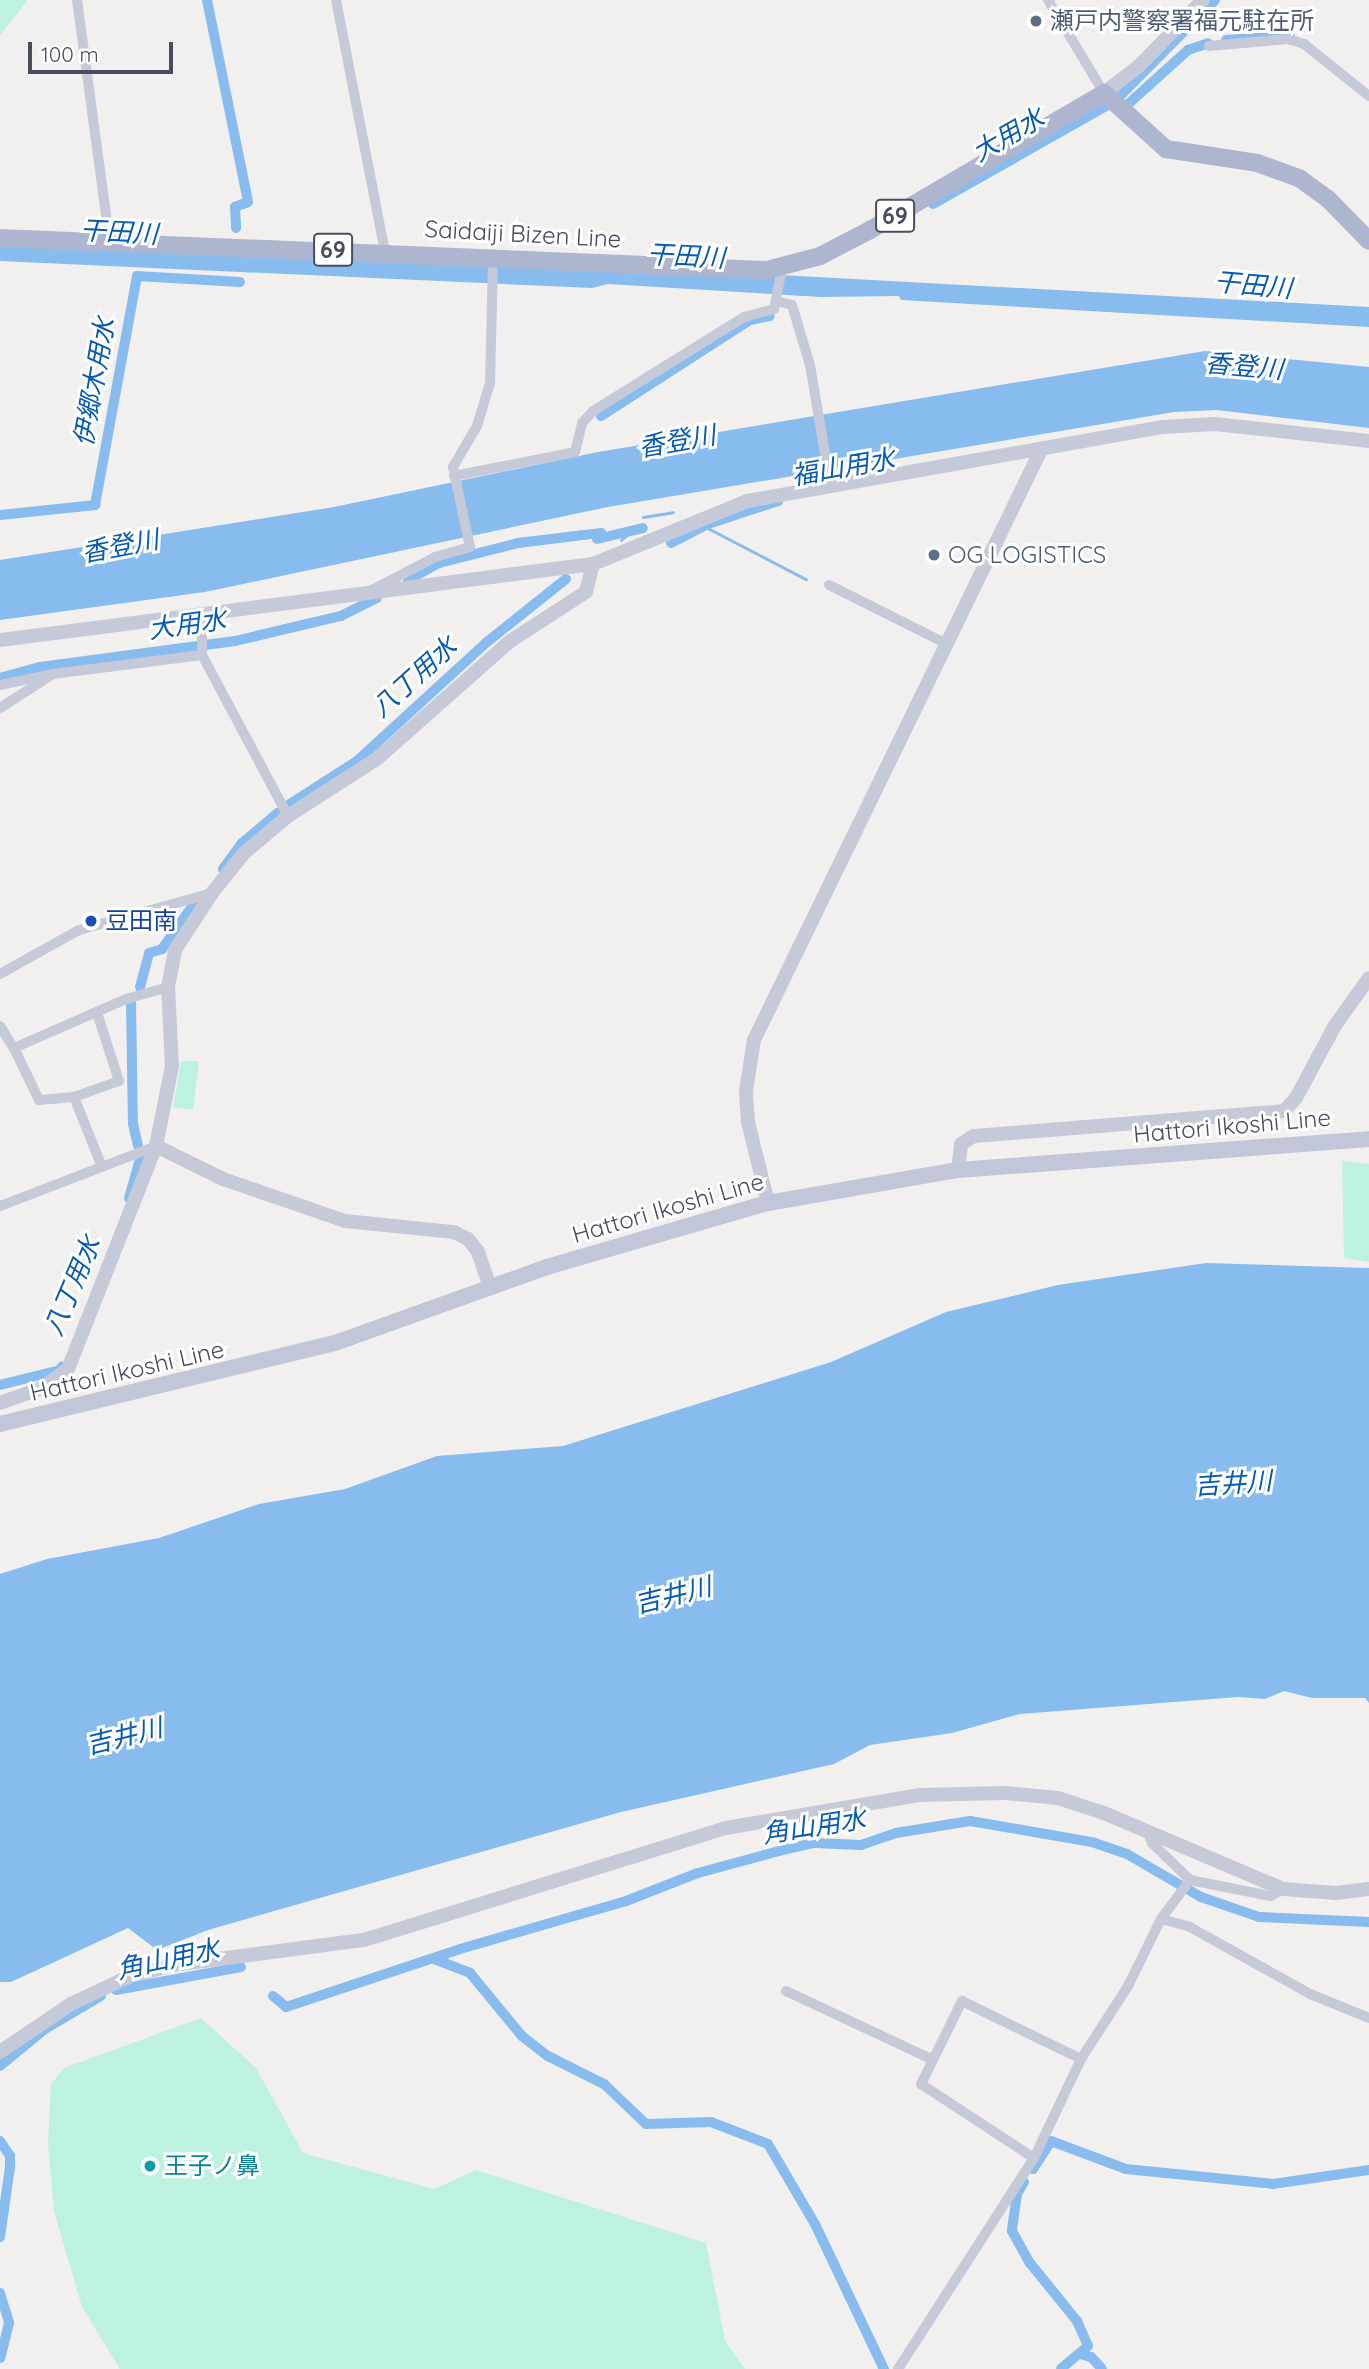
<!DOCTYPE html>
<html>
<head>
<meta charset="utf-8">
<style>
  body { margin:0 }
  #map { position:relative; width:1369px; height:2369px; overflow:hidden; background:#f2f0ef; font-family:Quicksand,"Noto Sans JP",sans-serif }
  div>[style] { position:absolute }
  [style*='--x'] { left:calc(var(--x)*1px); top:calc(var(--y)*1px); width:calc(var(--w)*1px); rotate:calc(var(--a)*1deg) }
  .green>* { inset:0; background:#bdf1e0 }
  .water>* { inset:0; background:#88bcef }
  .stream>* { height:2.5px; margin:-1.25px; padding:0 1.25px; transform-origin:1.25px; border-radius:1.25px; background:#88bcef }
  .canal>* { height:10px; margin:-5px; padding:0 5px; transform-origin:5px; border-radius:5px; background:#88bcef }
  .minor>* { height:10px; margin:-5px; padding:0 5px; transform-origin:5px; border-radius:5px; background:#c6cad8 }
  .tertiary>* { height:14px; margin:-7px; padding:0 7px; transform-origin:7px; border-radius:7px; background:#c6cad8 }
  .secondary>* { height:16px; margin:-8px; padding:0 8px; transform-origin:8px; border-radius:8px; background:#c2c6d9 }
  .primary>* { height:18px; margin:-9px; padding:0 9px; transform-origin:9px; border-radius:9px; background:#aeb5cf }
  .dots>* { width:19px; height:19px; translate:-50% -50%; box-sizing:border-box; border:4px solid #fff; border-radius:50% }
  span { translate:-50% -50%; white-space:nowrap; text-align:center; line-height:1.15; -webkit-text-stroke:6px #fff; paint-order:stroke }
  .shield-label span { padding:2px 5px; background:#fff; border:2px solid; border-radius:5px; -webkit-text-stroke-width:0 }
  .shield-label { font-size:23px; color:#474c5e; font-weight:700 }
  .service-label { font-size:24px; color:#4e5e75 }
  .left { translate:0 -50%; text-align:left }
  .street-label { font-size:24px; color:#474c5e }
  .transit-label { font-size:24px; color:#164399 }
  .culture-label { font-size:24px; color:#0d838f }
  .water-label { font-size:26px; color:#075bb1; font-style:italic }
  .scale { position:absolute; left:28px; top:42px; width:145px; height:32px; box-sizing:border-box; border:4px solid #474c5e; border-top:0; padding-left:9px; font-size:21px; line-height:24px; white-space:nowrap; color:#474c5e; -webkit-text-stroke:5px #fff; paint-order:stroke }
</style>
</head>
<body>
<div id="map">
  <div class="green">
    <div style="clip-path:polygon(0 0,28px 0,0 35px)"></div>
    <div style="clip-path:polygon(181px 1061px,199px 1061px,193px 1110px,173px 1107px)"></div>
    <div style="clip-path:polygon(1342px 1161px,1369px 1164px,1369px 1262px,1344px 1258px)"></div>
    <div style="clip-path:polygon(201px 2018px,256px 2068px,303px 2153px,434px 2189px,476px 2170px,706px 2243px,725px 2341px,745px 2369px,120px 2369px,82px 2307px,54px 2211px,48px 2143px,51px 2084px,64px 2068px)"></div>
  </div>
  <div class="water">
    <div style="clip-path:polygon(0 241px,706px 271px,1369px 307px,1369px 327px,901px 300px,899px 296px,821px 297px,608px 284px,592px 288px,0 261px)"></div>
    <div style="clip-path:polygon(1205px 351px,1369px 367px,1369px 428px,1216px 410px,1174px 412px,608px 507px,205px 592px,0 620px,0 560px,334px 507px,598px 452px)"></div>
    <div style="clip-path:polygon(1206px 1263px,1369px 1268px,1369px 1703px,1365px 1698px,1312px 1698px,1284px 1691px,1265px 1699px,1238px 1697px,1020px 1714px,952px 1733px,870px 1745px,834px 1764px,621px 1812px,208px 1930px,157px 1950px,128px 1928px,11px 1982px,0 1982px,0 1574px,47px 1559px,159px 1538px,259px 1504px,345px 1489px,437px 1456px,563px 1446px,831px 1362px,946px 1312px,1058px 1285px)"></div>
  </div>
  <div class="stream">
    <div style="--x:643;--y:517;--w:30;--a:-9"></div>
    <div style="--x:704;--y:526;--w:115;--a:27.5"></div>
    <div style="--x:581;--y:531;--w:6;--a:81"></div>
    <div style="--x:621;--y:540;--w:9;--a:-41"></div>
  </div>
  <div class="canal">
    <div style="--x:207;--y:0;--w:206;--a:78.5"></div>
    <div style="--x:248;--y:202;--w:14;--a:159"></div>
    <div style="--x:235;--y:207;--w:21;--a:87"></div>
    <div style="--x:1226;--y:40;--w:64;--a:-3.6"></div>
    <div style="--x:1118;--y:98;--w:138;--a:-45.3"></div>
    <div style="--x:1126;--y:106;--w:84;--a:-42.1"></div>
    <div style="--x:1188;--y:50;--w:21;--a:-19"></div>
    <div style="--x:933;--y:204;--w:199;--a:-29.5"></div>
    <div style="--x:601;--y:416;--w:177;--a:-32.8"></div>
    <div style="--x:750;--y:320;--w:20;--a:-11"></div>
    <div style="--x:0;--y:515;--w:96;--a:-6"></div>
    <div style="--x:95;--y:505;--w:233;--a:-79.6"></div>
    <div style="--x:137;--y:276;--w:103;--a:3.3"></div>
    <div style="--x:597;--y:539;--w:47;--a:-13.4"></div>
    <div style="--x:671;--y:543;--w:42;--a:-27.2"></div>
    <div style="--x:708;--y:524;--w:74;--a:-18.2"></div>
    <div style="--x:408;--y:580;--w:35;--a:-29"></div>
    <div style="--x:439;--y:563;--w:81;--a:-14.2"></div>
    <div style="--x:518;--y:543;--w:84;--a:-6.9"></div>
    <div style="--x:0;--y:678;--w:41;--a:-15.4"></div>
    <div style="--x:40;--y:667;--w:197;--a:-7.6"></div>
    <div style="--x:235;--y:641;--w:109;--a:-13.3"></div>
    <div style="--x:341;--y:616;--w:40;--a:-26.6"></div>
    <div style="--x:290;--y:804;--w:80;--a:-32.7"></div>
    <div style="--x:357;--y:761;--w:176;--a:-42.5"></div>
    <div style="--x:487;--y:642;--w:101;--a:-38.6"></div>
    <div style="--x:223;--y:869;--w:32;--a:-54"></div>
    <div style="--x:242;--y:843;--w:48;--a:-40"></div>
    <div style="--x:140;--y:987;--w:35;--a:-75"></div>
    <div style="--x:149;--y:953;--w:14;--a:-17"></div>
    <div style="--x:162;--y:949;--w:59;--a:-54.7"></div>
    <div style="--x:131;--y:1001;--w:123;--a:89.1"></div>
    <div style="--x:133;--y:1124;--w:22;--a:77"></div>
    <div style="--x:129;--y:1198;--w:41;--a:-74.2"></div>
    <div style="--x:0;--y:1385;--w:62;--a:-14"></div>
    <div style="--x:60;--y:1370;--w:4;--a:-63"></div>
    <div style="--x:434;--y:1959;--w:39;--a:21"></div>
    <div style="--x:470;--y:1973;--w:82;--a:50.5"></div>
    <div style="--x:522;--y:2036;--w:33;--a:38"></div>
    <div style="--x:548;--y:2056;--w:63;--a:26.6"></div>
    <div style="--x:604;--y:2084;--w:58;--a:43.6"></div>
    <div style="--x:646;--y:2124;--w:65;--a:-1.8"></div>
    <div style="--x:711;--y:2122;--w:61;--a:21.1"></div>
    <div style="--x:768;--y:2144;--w:93;--a:59.6"></div>
    <div style="--x:815;--y:2224;--w:161;--a:64.6"></div>
    <div style="--x:116;--y:1990;--w:127;--a:-10.4"></div>
    <div style="--x:273;--y:1996;--w:17;--a:40"></div>
    <div style="--x:286;--y:2007;--w:183;--a:-18.4"></div>
    <div style="--x:460;--y:1949;--w:173;--a:-16.1"></div>
    <div style="--x:626;--y:1901;--w:77;--a:-21.3"></div>
    <div style="--x:698;--y:1873;--w:84;--a:-15.2"></div>
    <div style="--x:779;--y:1851;--w:37;--a:-13"></div>
    <div style="--x:815;--y:1843;--w:46;--a:2.5"></div>
    <div style="--x:861;--y:1845;--w:37;--a:-19"></div>
    <div style="--x:896;--y:1833;--w:75;--a:-9.2"></div>
    <div style="--x:970;--y:1821;--w:124;--a:9.8"></div>
    <div style="--x:1092;--y:1842;--w:37;--a:19"></div>
    <div style="--x:1127;--y:1854;--w:86;--a:30.2"></div>
    <div style="--x:1201;--y:1897;--w:61;--a:19"></div>
    <div style="--x:1259;--y:1917;--w:110;--a:2.6"></div>
    <div style="--x:0;--y:2066;--w:58;--a:-39.4"></div>
    <div style="--x:45;--y:2029;--w:65;--a:-30.5"></div>
    <div style="--x:0;--y:2141;--w:18;--a:56"></div>
    <div style="--x:10;--y:2156;--w:11;--a:90"></div>
    <div style="--x:10;--y:2167;--w:71;--a:98.1"></div>
    <div style="--x:1033;--y:2169;--w:33;--a:-57"></div>
    <div style="--x:1051;--y:2141;--w:80;--a:20.5"></div>
    <div style="--x:1126;--y:2169;--w:148;--a:5.8"></div>
    <div style="--x:1273;--y:2184;--w:97;--a:-8.3"></div>
    <div style="--x:1024;--y:2182;--w:14;--a:120"></div>
    <div style="--x:1017;--y:2194;--w:37;--a:98"></div>
    <div style="--x:1012;--y:2231;--w:37;--a:61"></div>
    <div style="--x:1030;--y:2263;--w:75;--a:51"></div>
    <div style="--x:1077;--y:2321;--w:27;--a:66"></div>
    <div style="--x:1088;--y:2346;--w:35;--a:140"></div>
    <div style="--x:0;--y:2293;--w:31;--a:73"></div>
    <div style="--x:9;--y:2323;--w:36;--a:104"></div>
    <div style="--x:1080;--y:2354;--w:11;--a:15"></div>
    <div style="--x:1091;--y:2357;--w:16;--a:47"></div>
  </div>
  <div class="minor">
    <div style="--x:77;--y:0;--w:245;--a:82.3"></div>
    <div style="--x:336;--y:0;--w:256;--a:79"></div>
    <div style="--x:1048;--y:0;--w:109;--a:58.9"></div>
    <div style="--x:1209;--y:46;--w:79;--a:-5.1"></div>
    <div style="--x:1288;--y:39;--w:17;--a:17"></div>
    <div style="--x:1304;--y:44;--w:83;--a:38.7"></div>
    <div style="--x:776;--y:301;--w:16;--a:14"></div>
    <div style="--x:792;--y:305;--w:63;--a:73.3"></div>
    <div style="--x:810;--y:365;--w:120;--a:80.4"></div>
    <div style="--x:454;--y:476;--w:123;--a:-11.2"></div>
    <div style="--x:575;--y:452;--w:30;--a:-76"></div>
    <div style="--x:582;--y:423;--w:16;--a:-47"></div>
    <div style="--x:593;--y:411;--w:178;--a:-31.9"></div>
    <div style="--x:744;--y:317;--w:31;--a:-15"></div>
    <div style="--x:774;--y:309;--w:42;--a:-79"></div>
    <div style="--x:829;--y:585;--w:132;--a:26.6"></div>
    <div style="--x:372;--y:590;--w:71;--a:-27.6"></div>
    <div style="--x:435;--y:557;--w:36;--a:-16"></div>
    <div style="--x:470;--y:547;--w:82;--a:-102"></div>
    <div style="--x:453;--y:467;--w:48;--a:-59.7"></div>
    <div style="--x:477;--y:426;--w:45;--a:-73.2"></div>
    <div style="--x:490;--y:383;--w:127;--a:-88.6"></div>
    <div style="--x:202;--y:615;--w:40;--a:90"></div>
    <div style="--x:202;--y:655;--w:183;--a:61.9"></div>
    <div style="--x:0;--y:685;--w:53;--a:-11.9"></div>
    <div style="--x:0;--y:708;--w:63;--a:-32.7"></div>
    <div style="--x:53;--y:674;--w:150;--a:-7.3"></div>
    <div style="--x:0;--y:974;--w:90;--a:-29.1"></div>
    <div style="--x:79;--y:930;--w:138;--a:-15.5"></div>
    <div style="--x:0;--y:1026;--w:26;--a:58"></div>
    <div style="--x:14;--y:1048;--w:122;--a:-23.6"></div>
    <div style="--x:126;--y:999;--w:44;--a:-15.9"></div>
    <div style="--x:14;--y:1048;--w:58;--a:64.3"></div>
    <div style="--x:39;--y:1100;--w:35;--a:-5"></div>
    <div style="--x:74;--y:1097;--w:48;--a:-19.6"></div>
    <div style="--x:119;--y:1081;--w:71;--a:-107.9"></div>
    <div style="--x:74;--y:1097;--w:75;--a:68.2"></div>
    <div style="--x:0;--y:1206;--w:167;--a:-21"></div>
    <div style="--x:1147;--y:1830;--w:14;--a:69"></div>
    <div style="--x:1152;--y:1843;--w:53;--a:44.2"></div>
    <div style="--x:1190;--y:1880;--w:82;--a:11.3"></div>
    <div style="--x:1270;--y:1896;--w:15;--a:-28"></div>
    <div style="--x:1161;--y:1919;--w:28;--a:15"></div>
    <div style="--x:1188;--y:1926;--w:140;--a:29.1"></div>
    <div style="--x:1310;--y:1994;--w:64;--a:22.1"></div>
    <div style="--x:786;--y:1991;--w:162;--a:25.1"></div>
    <div style="--x:1034;--y:2158;--w:135;--a:-146.8"></div>
    <div style="--x:921;--y:2084;--w:93;--a:-63.7"></div>
    <div style="--x:962;--y:2001;--w:132;--a:26"></div>
    <div style="--x:898;--y:2369;--w:251;--a:-57.2"></div>
    <div style="--x:1034;--y:2158;--w:110;--a:-64.6"></div>
    <div style="--x:1081;--y:2059;--w:87;--a:-57.2"></div>
    <div style="--x:1128;--y:1986;--w:75;--a:-63.8"></div>
    <div style="--x:1161;--y:1919;--w:49;--a:-53.4"></div>
  </div>
  <div class="tertiary">
    <div style="--x:1104;--y:93;--w:44;--a:-37.6"></div>
    <div style="--x:1139;--y:66;--w:92;--a:-45.9"></div>
    <div style="--x:0;--y:640;--w:598;--a:-7.3"></div>
    <div style="--x:593;--y:564;--w:166;--a:-22.2"></div>
    <div style="--x:747;--y:501;--w:424;--a:-10.1"></div>
    <div style="--x:1164;--y:427;--w:51;--a:-3.4"></div>
    <div style="--x:1215;--y:424;--w:155;--a:6.3"></div>
    <div style="--x:156;--y:1146;--w:75;--a:26.2"></div>
    <div style="--x:223;--y:1179;--w:129;--a:19"></div>
    <div style="--x:345;--y:1221;--w:110;--a:5.8"></div>
    <div style="--x:454;--y:1232;--w:16;--a:27"></div>
    <div style="--x:468;--y:1239;--w:16;--a:52"></div>
    <div style="--x:478;--y:1252;--w:37;--a:71"></div>
    <div style="--x:958;--y:1170;--w:26;--a:-83"></div>
    <div style="--x:961;--y:1144;--w:15;--a:-32"></div>
    <div style="--x:974;--y:1136;--w:311;--a:-4.6"></div>
    <div style="--x:1284;--y:1111;--w:18;--a:-47"></div>
    <div style="--x:1296;--y:1098;--w:81;--a:-61.8"></div>
    <div style="--x:1334;--y:1027;--w:60;--a:-54.5"></div>
    <div style="--x:768;--y:1203;--w:83;--a:-103.9"></div>
    <div style="--x:748;--y:1122;--w:31;--a:-94"></div>
    <div style="--x:746;--y:1091;--w:52;--a:-81.1"></div>
    <div style="--x:754;--y:1040;--w:658;--a:-64.06"></div>
    <div style="--x:0;--y:1403;--w:45;--a:-19.7"></div>
    <div style="--x:42;--y:1388;--w:32;--a:-36"></div>
    <div style="--x:68;--y:1369;--w:240;--a:-68.5"></div>
    <div style="--x:156;--y:1146;--w:82;--a:-78.7"></div>
    <div style="--x:172;--y:1066;--w:79;--a:-92.9"></div>
    <div style="--x:168;--y:987;--w:38;--a:-79"></div>
    <div style="--x:175;--y:950;--w:68;--a:-57"></div>
    <div style="--x:212;--y:893;--w:51;--a:-51.3"></div>
    <div style="--x:244;--y:853;--w:57;--a:-40.1"></div>
    <div style="--x:288;--y:816;--w:107;--a:-32.8"></div>
    <div style="--x:378;--y:758;--w:175;--a:-41.5"></div>
    <div style="--x:509;--y:642;--w:92;--a:-33"></div>
    <div style="--x:586;--y:592;--w:29;--a:-76"></div>
    <div style="--x:0;--y:2052;--w:86;--a:-34.1"></div>
    <div style="--x:71;--y:2004;--w:65;--a:-25.4"></div>
    <div style="--x:130;--y:1976;--w:44;--a:-14.3"></div>
    <div style="--x:173;--y:1965;--w:193;--a:-7.5"></div>
    <div style="--x:364;--y:1940;--w:379;--a:-17.2"></div>
    <div style="--x:726;--y:1828;--w:197;--a:-9.7"></div>
    <div style="--x:920;--y:1795;--w:85;--a:-1.3"></div>
    <div style="--x:1005;--y:1793;--w:53;--a:5.4"></div>
    <div style="--x:1058;--y:1798;--w:48;--a:18.1"></div>
    <div style="--x:1104;--y:1813;--w:194;--a:23"></div>
    <div style="--x:1283;--y:1889;--w:53;--a:4.3"></div>
    <div style="--x:1336;--y:1893;--w:33;--a:-7"></div>
  </div>
  <div class="secondary">
    <div style="--x:0;--y:1424;--w:345;--a:-13.6"></div>
    <div style="--x:335;--y:1343;--w:225;--a:-19.7"></div>
    <div style="--x:547;--y:1267;--w:230;--a:-16.2"></div>
    <div style="--x:768;--y:1203;--w:193;--a:-9.9"></div>
    <div style="--x:958;--y:1170;--w:412;--a:-4.3"></div>
  </div>
  <div class="primary">
    <div style="--x:0;--y:238;--w:768;--a:2.39"></div>
    <div style="--x:767;--y:270;--w:55;--a:-14.8"></div>
    <div style="--x:820;--y:256;--w:56;--a:-27.5"></div>
    <div style="--x:870;--y:230;--w:271;--a:-30.3"></div>
    <div style="--x:1104;--y:93;--w:84;--a:42.1"></div>
    <div style="--x:1166;--y:149;--w:92;--a:8.7"></div>
    <div style="--x:1257;--y:163;--w:45;--a:19.7"></div>
    <div style="--x:1299;--y:178;--w:37;--a:36"></div>
    <div style="--x:1329;--y:200;--w:57;--a:45.7"></div>
  </div>
  <div class="dots">
    <div style="left:1036px;top:21px;background:#5c6f8a"></div>
    <div style="left:934px;top:555px;background:#5c6f8a"></div>
    <div style="left:91px;top:921px;background:#1a4fb4"></div>
    <div style="left:150px;top:2166px;background:#0f9aa8"></div>
  </div>
  <div class="shield-label">
    <span style="left:895px;top:216px">69</span>
    <span style="left:333px;top:250px">69</span>
  </div>
  <div class="service-label">
    <span class="left" style="left:1050px;top:21px">瀬戸内警察署福元駐在所</span>
    <span class="left" style="left:948px;top:555px">OG LOGISTICS</span>
  </div>
  <div class="street-label">
    <span style="left:523px;top:234px;rotate:3deg">Saidaiji Bizen Line</span>
    <span style="left:1232px;top:1126px;rotate:-5deg">Hattori Ikoshi Line</span>
    <span style="left:668px;top:1208px;rotate:-16deg">Hattori Ikoshi Line</span>
    <span style="left:127px;top:1371px;rotate:-13deg">Hattori Ikoshi Line</span>
  </div>
  <div class="transit-label">
    <span class="left" style="left:105px;top:921px">豆田南</span>
  </div>
  <div class="culture-label">
    <span class="left" style="left:164px;top:2166px">王子ノ鼻</span>
  </div>
  <div class="water-label">
    <span style="left:1008px;top:135px;rotate:-30deg">大用水</span>
    <span style="left:119px;top:232px;rotate:3deg">干田川</span>
    <span style="left:686px;top:256px;rotate:3deg">干田川</span>
    <span style="left:1253px;top:285px;rotate:5deg">干田川</span>
    <span style="left:1244px;top:366px;rotate:5deg">香登川</span>
    <span style="left:94px;top:382px;rotate:-80deg">伊郷木用水</span>
    <span style="left:677px;top:441px;rotate:-10deg">香登川</span>
    <span style="left:843px;top:467px;rotate:-10deg">福山用水</span>
    <span style="left:120px;top:546px;rotate:-11deg">香登川</span>
    <span style="left:187px;top:624px;rotate:-8deg">大用水</span>
    <span style="left:414px;top:677px;rotate:-42deg">八丁用水</span>
    <span style="left:72px;top:1286px;rotate:-67deg">八丁用水</span>
    <span style="left:1233px;top:1483px;rotate:-4deg">吉井川</span>
    <span style="left:673px;top:1595px;rotate:-14deg">吉井川</span>
    <span style="left:124px;top:1736px;rotate:-14deg">吉井川</span>
    <span style="left:814px;top:1826px;rotate:-9deg">角山用水</span>
    <span style="left:168px;top:1959px;rotate:-12deg">角山用水</span>
  </div>
  <div class="scale">100 m</div>
</div>
</body>
</html>
